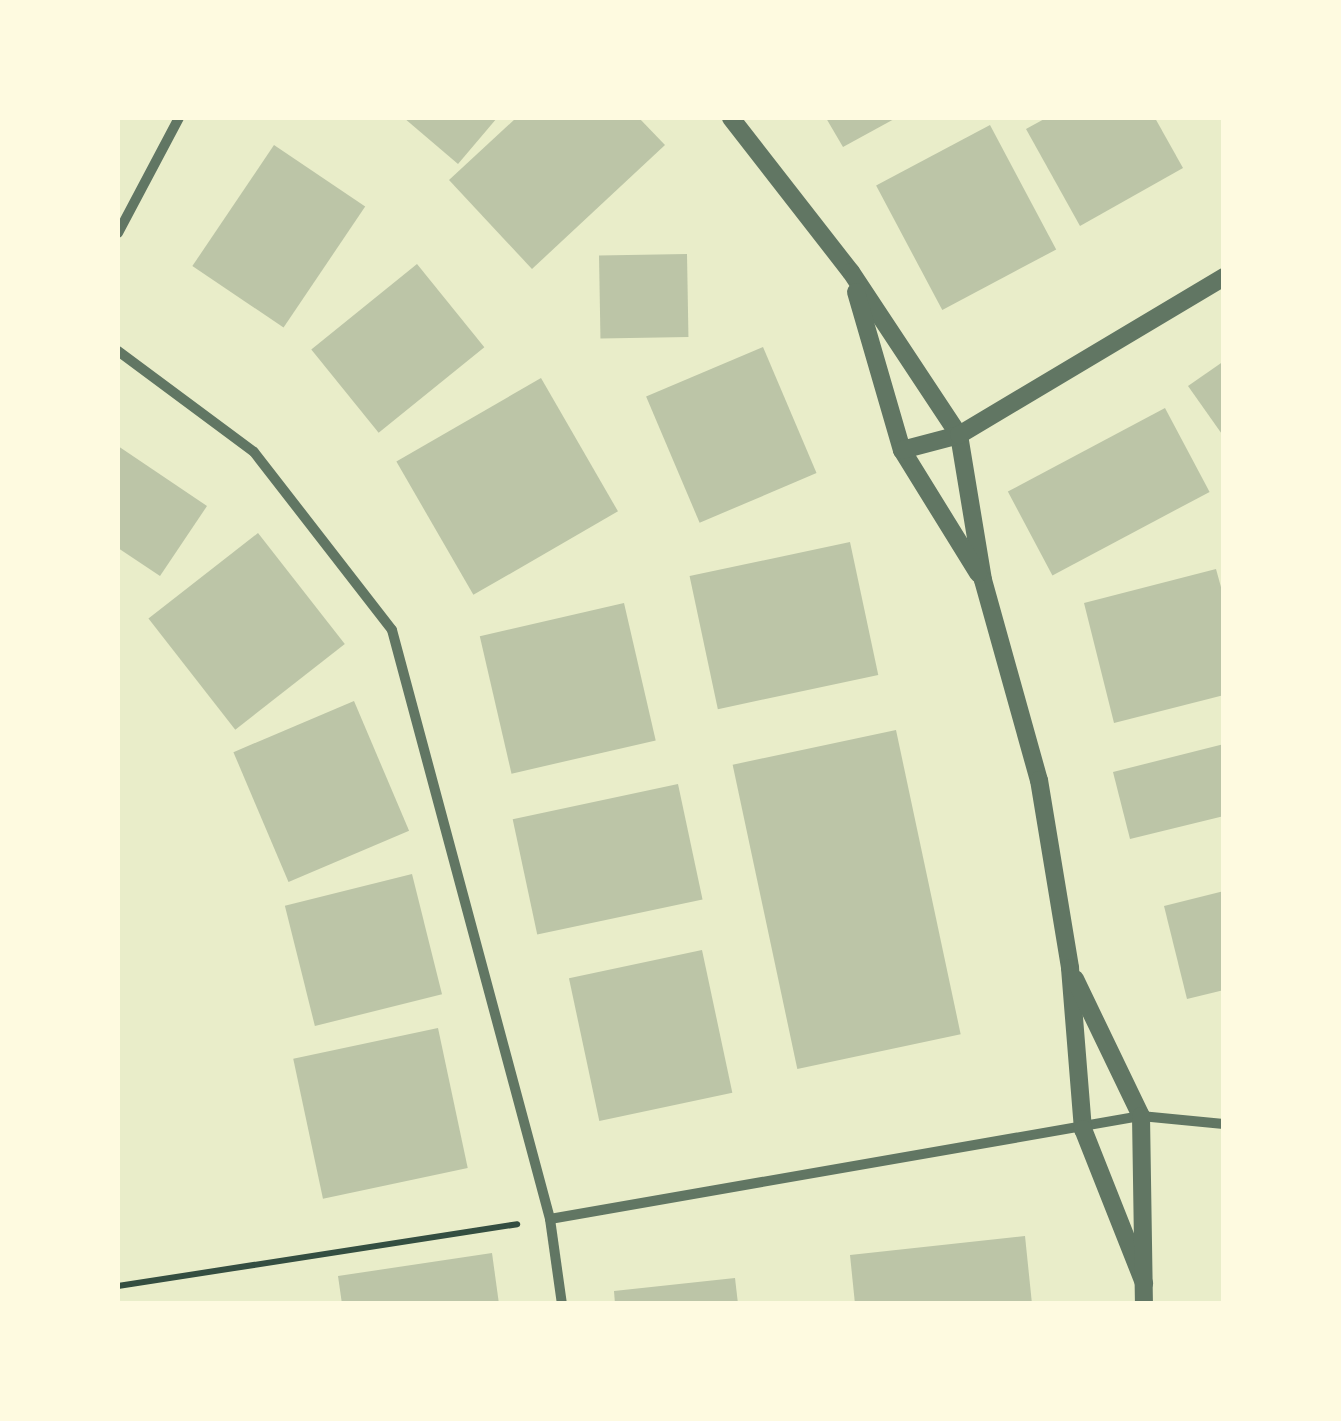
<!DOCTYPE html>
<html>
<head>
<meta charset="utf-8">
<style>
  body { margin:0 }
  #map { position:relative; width:1341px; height:1421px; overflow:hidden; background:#e9edc9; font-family:"Fira Sans Condensed",sans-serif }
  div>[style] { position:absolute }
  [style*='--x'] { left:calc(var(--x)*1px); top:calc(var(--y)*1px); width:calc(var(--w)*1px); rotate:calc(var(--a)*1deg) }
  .building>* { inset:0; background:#bcc5a7; transform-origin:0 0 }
  .path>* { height:6px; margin:-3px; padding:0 3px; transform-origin:3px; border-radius:3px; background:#344e41 }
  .minor>* { height:10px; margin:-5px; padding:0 5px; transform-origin:5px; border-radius:5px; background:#617663 }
  .tertiary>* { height:18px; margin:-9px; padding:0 9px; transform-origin:9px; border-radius:9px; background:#617663 }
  span { translate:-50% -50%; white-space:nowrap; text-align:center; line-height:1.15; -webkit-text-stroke:9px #fefae0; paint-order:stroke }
  .frame { position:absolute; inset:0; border:120px solid #fefae0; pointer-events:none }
</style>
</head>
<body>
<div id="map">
  <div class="building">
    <div style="clip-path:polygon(404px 118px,497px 118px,458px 164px)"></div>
    <div style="clip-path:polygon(516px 118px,639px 118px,665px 145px,532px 269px,449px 180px)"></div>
    <div style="clip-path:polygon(826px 118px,896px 118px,843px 147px)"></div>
    <div style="clip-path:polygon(1046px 118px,1155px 118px,1183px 168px,1080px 226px,1026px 129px)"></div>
    <div style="left:990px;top:125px;width:141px;height:129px;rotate:62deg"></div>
    <div style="left:274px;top:145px;width:110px;height:146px;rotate:34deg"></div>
    <div style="left:687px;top:254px;width:83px;height:88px;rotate:89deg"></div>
    <div style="left:417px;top:264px;width:107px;height:136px;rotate:51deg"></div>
    <div style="left:763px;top:347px;width:137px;height:127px;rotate:67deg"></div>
    <div style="clip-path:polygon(1224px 361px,1224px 437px,1188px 386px)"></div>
    <div style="left:541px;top:378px;width:154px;height:167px;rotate:60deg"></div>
    <div style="left:1165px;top:408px;width:95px;height:178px;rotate:62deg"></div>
    <div style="clip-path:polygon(118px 446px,207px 506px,160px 576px,118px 548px)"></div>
    <div style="left:258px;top:533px;width:141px;height:139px;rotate:52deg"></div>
    <div style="left:850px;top:542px;width:136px;height:164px;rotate:78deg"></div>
    <div style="clip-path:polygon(1216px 569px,1224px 598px,1224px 695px,1114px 723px,1084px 603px)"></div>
    <div style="left:624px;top:603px;width:141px;height:148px;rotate:77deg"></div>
    <div style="left:354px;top:701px;width:141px;height:131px;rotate:67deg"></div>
    <div style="left:896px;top:730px;width:311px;height:167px;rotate:78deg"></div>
    <div style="clip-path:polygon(1224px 744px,1224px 816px,1130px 839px,1113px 772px)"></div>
    <div style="left:678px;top:784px;width:118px;height:169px;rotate:78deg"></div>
    <div style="left:412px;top:874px;width:124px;height:131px;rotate:76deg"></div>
    <div style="clip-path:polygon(1224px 891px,1224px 990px,1187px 999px,1164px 906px)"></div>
    <div style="left:702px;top:950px;width:146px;height:136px;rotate:78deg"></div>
    <div style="left:438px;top:1028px;width:143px;height:148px;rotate:78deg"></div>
    <div style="clip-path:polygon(1025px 1236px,1032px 1304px,855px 1304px,850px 1255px)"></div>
    <div style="clip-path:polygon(492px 1253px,499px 1304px,342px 1304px,338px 1276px)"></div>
    <div style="clip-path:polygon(735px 1278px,738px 1304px,615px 1304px,614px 1291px)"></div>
  </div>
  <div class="path">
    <div style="--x:118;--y:1286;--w:404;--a:-8.8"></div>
  </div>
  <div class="minor">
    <div style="--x:118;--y:233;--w:130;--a:-62.1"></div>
    <div style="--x:118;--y:351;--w:169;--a:36.6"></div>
    <div style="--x:254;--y:452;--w:225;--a:52.2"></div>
    <div style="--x:392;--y:630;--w:610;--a:74.98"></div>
    <div style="--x:550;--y:1219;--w:86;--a:82"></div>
    <div style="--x:550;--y:1219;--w:600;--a:-9.89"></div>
    <div style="--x:1141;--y:1116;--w:83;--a:5.5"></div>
  </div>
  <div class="tertiary">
    <div style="--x:731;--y:118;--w:195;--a:52.1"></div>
    <div style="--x:851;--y:272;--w:196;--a:56.5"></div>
    <div style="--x:959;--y:435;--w:147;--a:80.6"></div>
    <div style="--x:983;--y:580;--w:208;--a:74.4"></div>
    <div style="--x:1039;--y:780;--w:191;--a:80.6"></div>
    <div style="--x:1070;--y:968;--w:162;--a:85.4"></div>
    <div style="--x:1083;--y:1129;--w:166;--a:68.4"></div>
    <div style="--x:856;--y:292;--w:165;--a:73.8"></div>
    <div style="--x:902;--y:450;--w:145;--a:58.3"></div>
    <div style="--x:902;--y:450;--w:59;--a:-14.7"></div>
    <div style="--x:959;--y:435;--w:309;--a:-30.8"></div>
    <div style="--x:1075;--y:979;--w:152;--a:64.3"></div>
    <div style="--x:1141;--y:1116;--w:188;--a:89.1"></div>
  </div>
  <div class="frame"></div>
</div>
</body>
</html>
